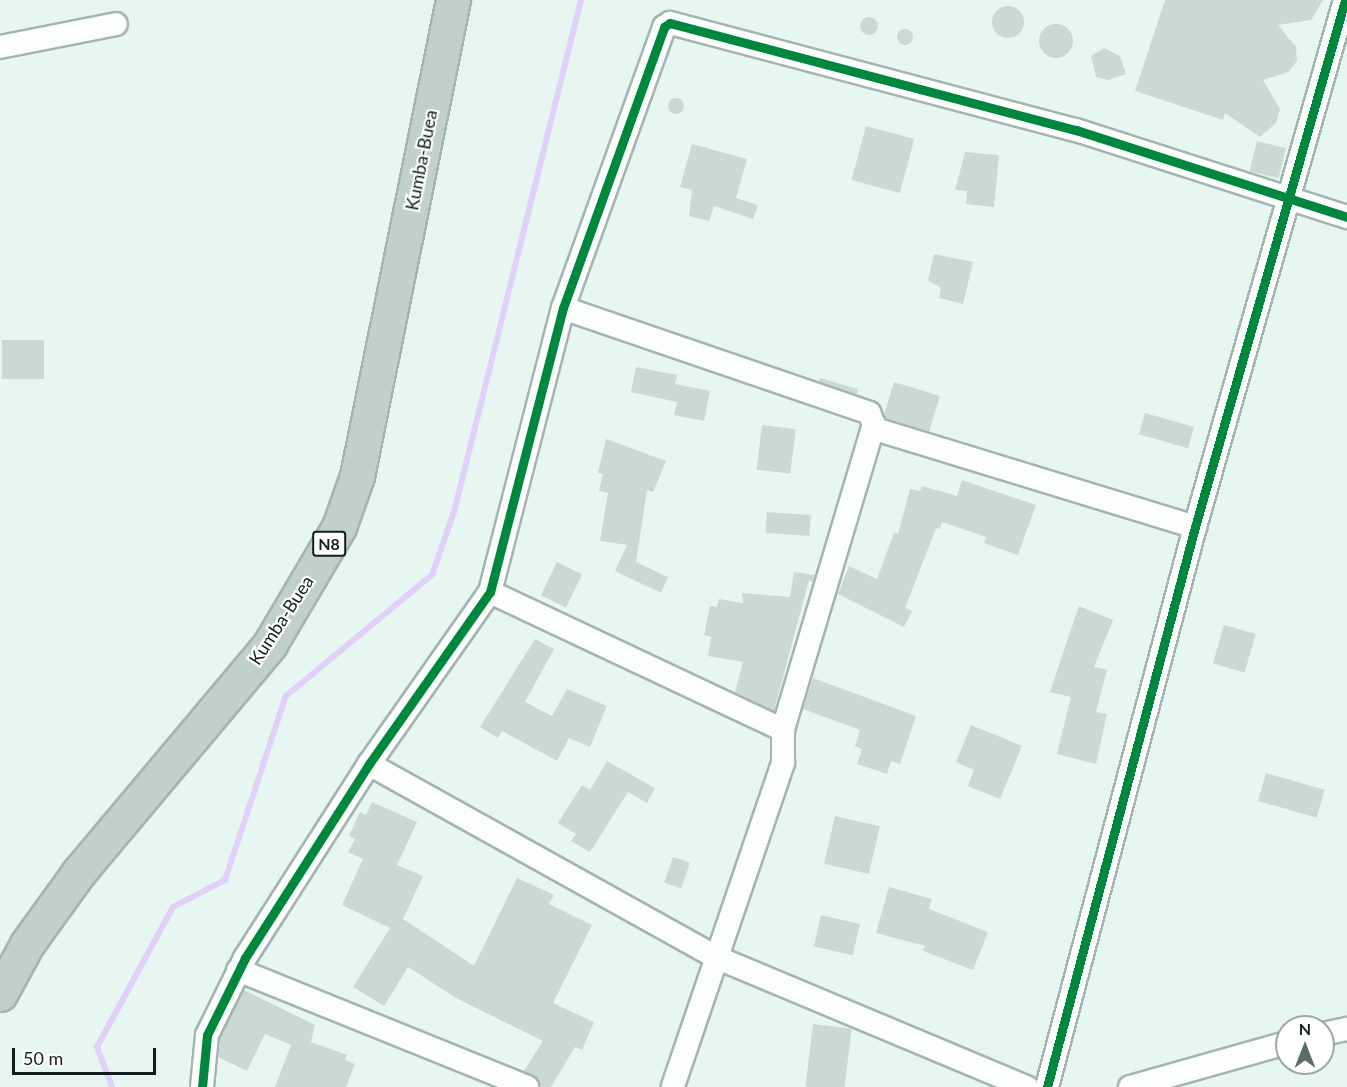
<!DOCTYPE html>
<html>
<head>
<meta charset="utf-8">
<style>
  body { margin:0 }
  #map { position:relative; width:1347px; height:1087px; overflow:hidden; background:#e6f7f2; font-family:Lato,sans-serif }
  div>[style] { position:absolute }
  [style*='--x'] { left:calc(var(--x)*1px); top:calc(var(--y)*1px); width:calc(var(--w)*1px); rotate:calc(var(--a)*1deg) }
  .stream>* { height:6px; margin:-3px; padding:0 3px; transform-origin:3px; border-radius:3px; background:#e0d0fa }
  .building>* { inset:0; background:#cad9d5; transform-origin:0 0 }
  .round { border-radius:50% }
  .roads { filter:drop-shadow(2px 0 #a5b4af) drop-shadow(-2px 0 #a5b4af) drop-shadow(0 2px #a5b4af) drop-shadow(0 -2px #a5b4af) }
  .street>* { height:22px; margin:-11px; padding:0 11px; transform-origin:11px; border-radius:11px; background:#fbfefd }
  .highway>* { height:33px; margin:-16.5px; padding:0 16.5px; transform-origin:16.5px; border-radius:16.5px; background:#bfd0cd }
  .cycleway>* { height:9px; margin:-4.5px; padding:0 4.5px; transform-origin:4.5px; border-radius:4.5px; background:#00873e }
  span { translate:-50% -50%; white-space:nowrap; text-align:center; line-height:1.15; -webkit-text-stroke:4.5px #fff; paint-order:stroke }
  .shield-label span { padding:2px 4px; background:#fff; border:2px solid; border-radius:4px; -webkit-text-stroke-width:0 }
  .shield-label { font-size:16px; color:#101f1b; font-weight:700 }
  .street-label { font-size:18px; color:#101f1b }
  .north { position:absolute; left:1275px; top:1015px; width:60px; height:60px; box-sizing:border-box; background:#fff; border:2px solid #9fa5a4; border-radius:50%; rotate:0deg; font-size:16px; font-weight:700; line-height:24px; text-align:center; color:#101f1b }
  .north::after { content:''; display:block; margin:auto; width:21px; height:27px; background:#5b6b66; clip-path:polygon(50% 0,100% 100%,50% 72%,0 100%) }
  .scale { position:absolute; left:12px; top:1048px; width:144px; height:27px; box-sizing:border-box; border:3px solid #101f1b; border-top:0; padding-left:8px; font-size:18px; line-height:21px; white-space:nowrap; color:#101f1b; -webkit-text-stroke:4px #fff; paint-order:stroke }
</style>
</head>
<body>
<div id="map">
  <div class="stream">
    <div style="--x:112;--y:1087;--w:43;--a:-110.6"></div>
    <div style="--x:97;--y:1047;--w:159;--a:-61.5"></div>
    <div style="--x:173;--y:907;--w:59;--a:-27.4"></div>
    <div style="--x:225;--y:880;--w:194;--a:-71.7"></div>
    <div style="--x:286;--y:696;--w:190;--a:-39.7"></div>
    <div style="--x:432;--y:575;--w:67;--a:-70.8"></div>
    <div style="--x:454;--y:512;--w:528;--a:-76.07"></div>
  </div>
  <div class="building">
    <div style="clip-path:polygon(1165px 0,1323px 0,1311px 20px,1278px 25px,1296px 47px,1297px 61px,1288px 72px,1263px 80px,1280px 109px,1276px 123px,1260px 137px,1225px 113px,1223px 120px,1135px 91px)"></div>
    <div class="round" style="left:992px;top:6px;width:32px;height:32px"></div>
    <div class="round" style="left:860px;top:17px;width:18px;height:18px"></div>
    <div class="round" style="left:1039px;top:24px;width:34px;height:34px"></div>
    <div class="round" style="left:897px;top:29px;width:16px;height:16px"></div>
    <div style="clip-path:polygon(1104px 48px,1120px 56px,1126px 74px,1108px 80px,1096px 77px,1091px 56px)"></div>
    <div class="round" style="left:668px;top:98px;width:16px;height:16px"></div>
    <div style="left:866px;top:126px;width:50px;height:56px;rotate:15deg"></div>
    <div style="left:1257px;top:141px;width:30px;height:31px;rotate:14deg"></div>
    <div style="clip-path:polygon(692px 144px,747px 159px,736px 198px,758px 205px,753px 219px,714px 206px,709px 221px,689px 216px,692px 190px,680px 187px)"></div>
    <div style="clip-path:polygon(965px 152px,999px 155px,994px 207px,966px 204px,967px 191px,955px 190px)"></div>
    <div style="clip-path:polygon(934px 254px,973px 262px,963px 304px,939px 298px,941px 288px,928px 280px)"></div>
    <div style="left:2px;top:340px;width:42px;height:39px"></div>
    <div style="clip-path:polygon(636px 367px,677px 375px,675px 384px,710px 391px,704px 421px,674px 415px,677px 402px,631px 392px)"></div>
    <div style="clip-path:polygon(820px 378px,858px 389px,857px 394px,819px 382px)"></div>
    <div style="left:894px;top:382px;width:48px;height:37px;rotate:17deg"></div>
    <div style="left:1145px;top:413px;width:51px;height:22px;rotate:16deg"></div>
    <div style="left:762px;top:425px;width:34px;height:45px;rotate:7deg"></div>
    <div style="clip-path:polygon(606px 439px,666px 461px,653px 492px,647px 490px,636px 562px,668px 577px,661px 593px,615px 571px,627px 545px,600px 541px,608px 493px,599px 491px,603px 474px,598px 473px)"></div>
    <div style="clip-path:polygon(962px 480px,1036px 505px,1018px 555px,984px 543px,986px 537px,942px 522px,940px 529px,936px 528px,905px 608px,912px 611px,904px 627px,838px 594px,849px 566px,877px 579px,894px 533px,898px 534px,910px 489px,920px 491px,922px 486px,957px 496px)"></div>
    <div style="left:767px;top:512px;width:44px;height:21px;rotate:4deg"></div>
    <div style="left:557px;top:562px;width:28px;height:37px;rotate:26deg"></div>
    <div style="clip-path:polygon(794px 572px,815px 575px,813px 582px,809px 580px,774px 711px,735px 692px,743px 662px,708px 656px,711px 637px,704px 635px,710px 606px,717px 607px,719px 599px,743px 603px,742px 593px,790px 597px)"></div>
    <div style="clip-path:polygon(1079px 606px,1113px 620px,1094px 667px,1107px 670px,1096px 712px,1107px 714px,1096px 764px,1057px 754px,1071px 697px,1050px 692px)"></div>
    <div style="left:1224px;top:625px;width:33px;height:40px;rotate:16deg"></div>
    <div style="clip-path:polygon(535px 639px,554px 649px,525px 702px,552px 716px,567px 689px,607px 706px,590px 747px,569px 738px,557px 761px,502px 731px,498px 738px,480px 727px)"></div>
    <div style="clip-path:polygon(813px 678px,916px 716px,900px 764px,891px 761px,887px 774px,857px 764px,862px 749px,855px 746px,860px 730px,803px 709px)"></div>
    <div style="clip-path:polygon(971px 725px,1022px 746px,1000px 799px,968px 786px,974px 770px,956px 762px)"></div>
    <div style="clip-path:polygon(607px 761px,655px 788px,647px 803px,628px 792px,590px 852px,571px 841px,576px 834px,558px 823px,582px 785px,590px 790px)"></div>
    <div style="left:1266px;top:773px;width:61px;height:29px;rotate:16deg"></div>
    <div style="clip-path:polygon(372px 802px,417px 822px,397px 865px,423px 876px,403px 919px,474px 966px,517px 878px,554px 895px,549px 904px,592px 925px,553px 1003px,594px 1022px,582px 1050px,575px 1047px,551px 1087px,540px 1087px,537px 1078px,524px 1071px,543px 1041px,458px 999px,408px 967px,384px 1006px,353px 987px,390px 928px,342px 905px,363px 859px,348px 852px,355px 839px,349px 836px,360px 812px,366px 815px)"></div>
    <div style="left:835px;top:816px;width:46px;height:49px;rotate:13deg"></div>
    <div style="left:673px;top:857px;width:18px;height:27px;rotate:19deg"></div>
    <div style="clip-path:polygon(889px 887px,932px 899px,929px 909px,988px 932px,973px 970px,923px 951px,925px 946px,876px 933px)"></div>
    <div style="left:821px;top:915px;width:40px;height:32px;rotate:13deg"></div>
    <div style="clip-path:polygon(244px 990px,315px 1025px,311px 1042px,347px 1055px,345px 1060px,355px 1064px,346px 1087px,275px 1087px,291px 1045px,265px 1034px,247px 1071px,218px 1057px,220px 1039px)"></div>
    <div style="left:813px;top:1024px;width:39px;height:63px;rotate:7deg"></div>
  </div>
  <div class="roads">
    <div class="street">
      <div style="--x:0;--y:47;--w:118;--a:-11.2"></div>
      <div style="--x:563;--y:308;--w:324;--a:18.9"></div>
      <div style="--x:869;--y:413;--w:12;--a:66"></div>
      <div style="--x:874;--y:424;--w:319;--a:106.6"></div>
      <div style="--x:783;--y:730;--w:33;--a:90"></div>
      <div style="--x:783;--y:763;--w:342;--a:108.8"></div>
      <div style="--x:875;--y:429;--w:335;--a:17"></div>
      <div style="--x:490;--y:592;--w:324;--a:25.2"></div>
      <div style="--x:369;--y:764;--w:399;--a:29.1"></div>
      <div style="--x:718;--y:958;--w:335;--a:22.7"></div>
      <div style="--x:238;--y:970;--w:312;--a:22"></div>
      <div style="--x:1323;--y:1034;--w:25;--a:-12"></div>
      <div style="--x:202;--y:1087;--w:52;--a:-84.5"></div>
      <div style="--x:207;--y:1035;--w:86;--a:-63.7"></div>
      <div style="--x:245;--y:958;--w:230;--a:-57.4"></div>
      <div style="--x:369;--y:764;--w:210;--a:-54.9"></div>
      <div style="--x:490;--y:592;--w:293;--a:-75.6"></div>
      <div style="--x:563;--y:308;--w:299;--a:-70.2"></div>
      <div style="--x:664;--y:27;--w:7;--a:-34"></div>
      <div style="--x:670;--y:23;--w:420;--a:14.8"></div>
      <div style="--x:1076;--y:130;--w:285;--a:17.8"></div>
      <div style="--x:1047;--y:1087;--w:579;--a:-75.2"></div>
      <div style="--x:1195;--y:527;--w:548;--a:-74.11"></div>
      <div style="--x:1130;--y:1087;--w:163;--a:-15.7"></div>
    </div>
    <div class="highway">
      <div style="--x:0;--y:994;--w:57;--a:-61.6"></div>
      <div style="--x:27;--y:944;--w:89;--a:-54.2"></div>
      <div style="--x:79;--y:872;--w:297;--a:-50"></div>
      <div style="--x:270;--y:644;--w:136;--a:-59.5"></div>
      <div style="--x:339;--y:527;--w:54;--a:-70.6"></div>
      <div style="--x:357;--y:476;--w:486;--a:-78.6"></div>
    </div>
  </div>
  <div class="cycleway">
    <div style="--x:202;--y:1087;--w:52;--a:-84.5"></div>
    <div style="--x:207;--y:1035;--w:86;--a:-63.7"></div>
    <div style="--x:245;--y:958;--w:230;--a:-57.4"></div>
    <div style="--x:369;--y:764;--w:210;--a:-54.9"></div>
    <div style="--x:490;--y:592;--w:293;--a:-75.6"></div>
    <div style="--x:563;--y:308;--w:299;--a:-70.2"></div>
    <div style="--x:664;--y:27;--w:7;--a:-34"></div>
    <div style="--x:670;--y:23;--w:420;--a:14.8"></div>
    <div style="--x:1076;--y:130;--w:285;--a:17.8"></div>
    <div style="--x:1047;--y:1087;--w:579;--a:-75.2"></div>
    <div style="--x:1195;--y:527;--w:548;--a:-74.11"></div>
  </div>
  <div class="shield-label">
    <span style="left:329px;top:544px">N8</span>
  </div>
  <div class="street-label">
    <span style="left:421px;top:160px;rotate:-79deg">Kumba-Buea</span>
    <span style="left:281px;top:620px;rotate:-57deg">Kumba-Buea</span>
  </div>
  <div class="north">N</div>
  <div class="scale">50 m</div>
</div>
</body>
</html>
